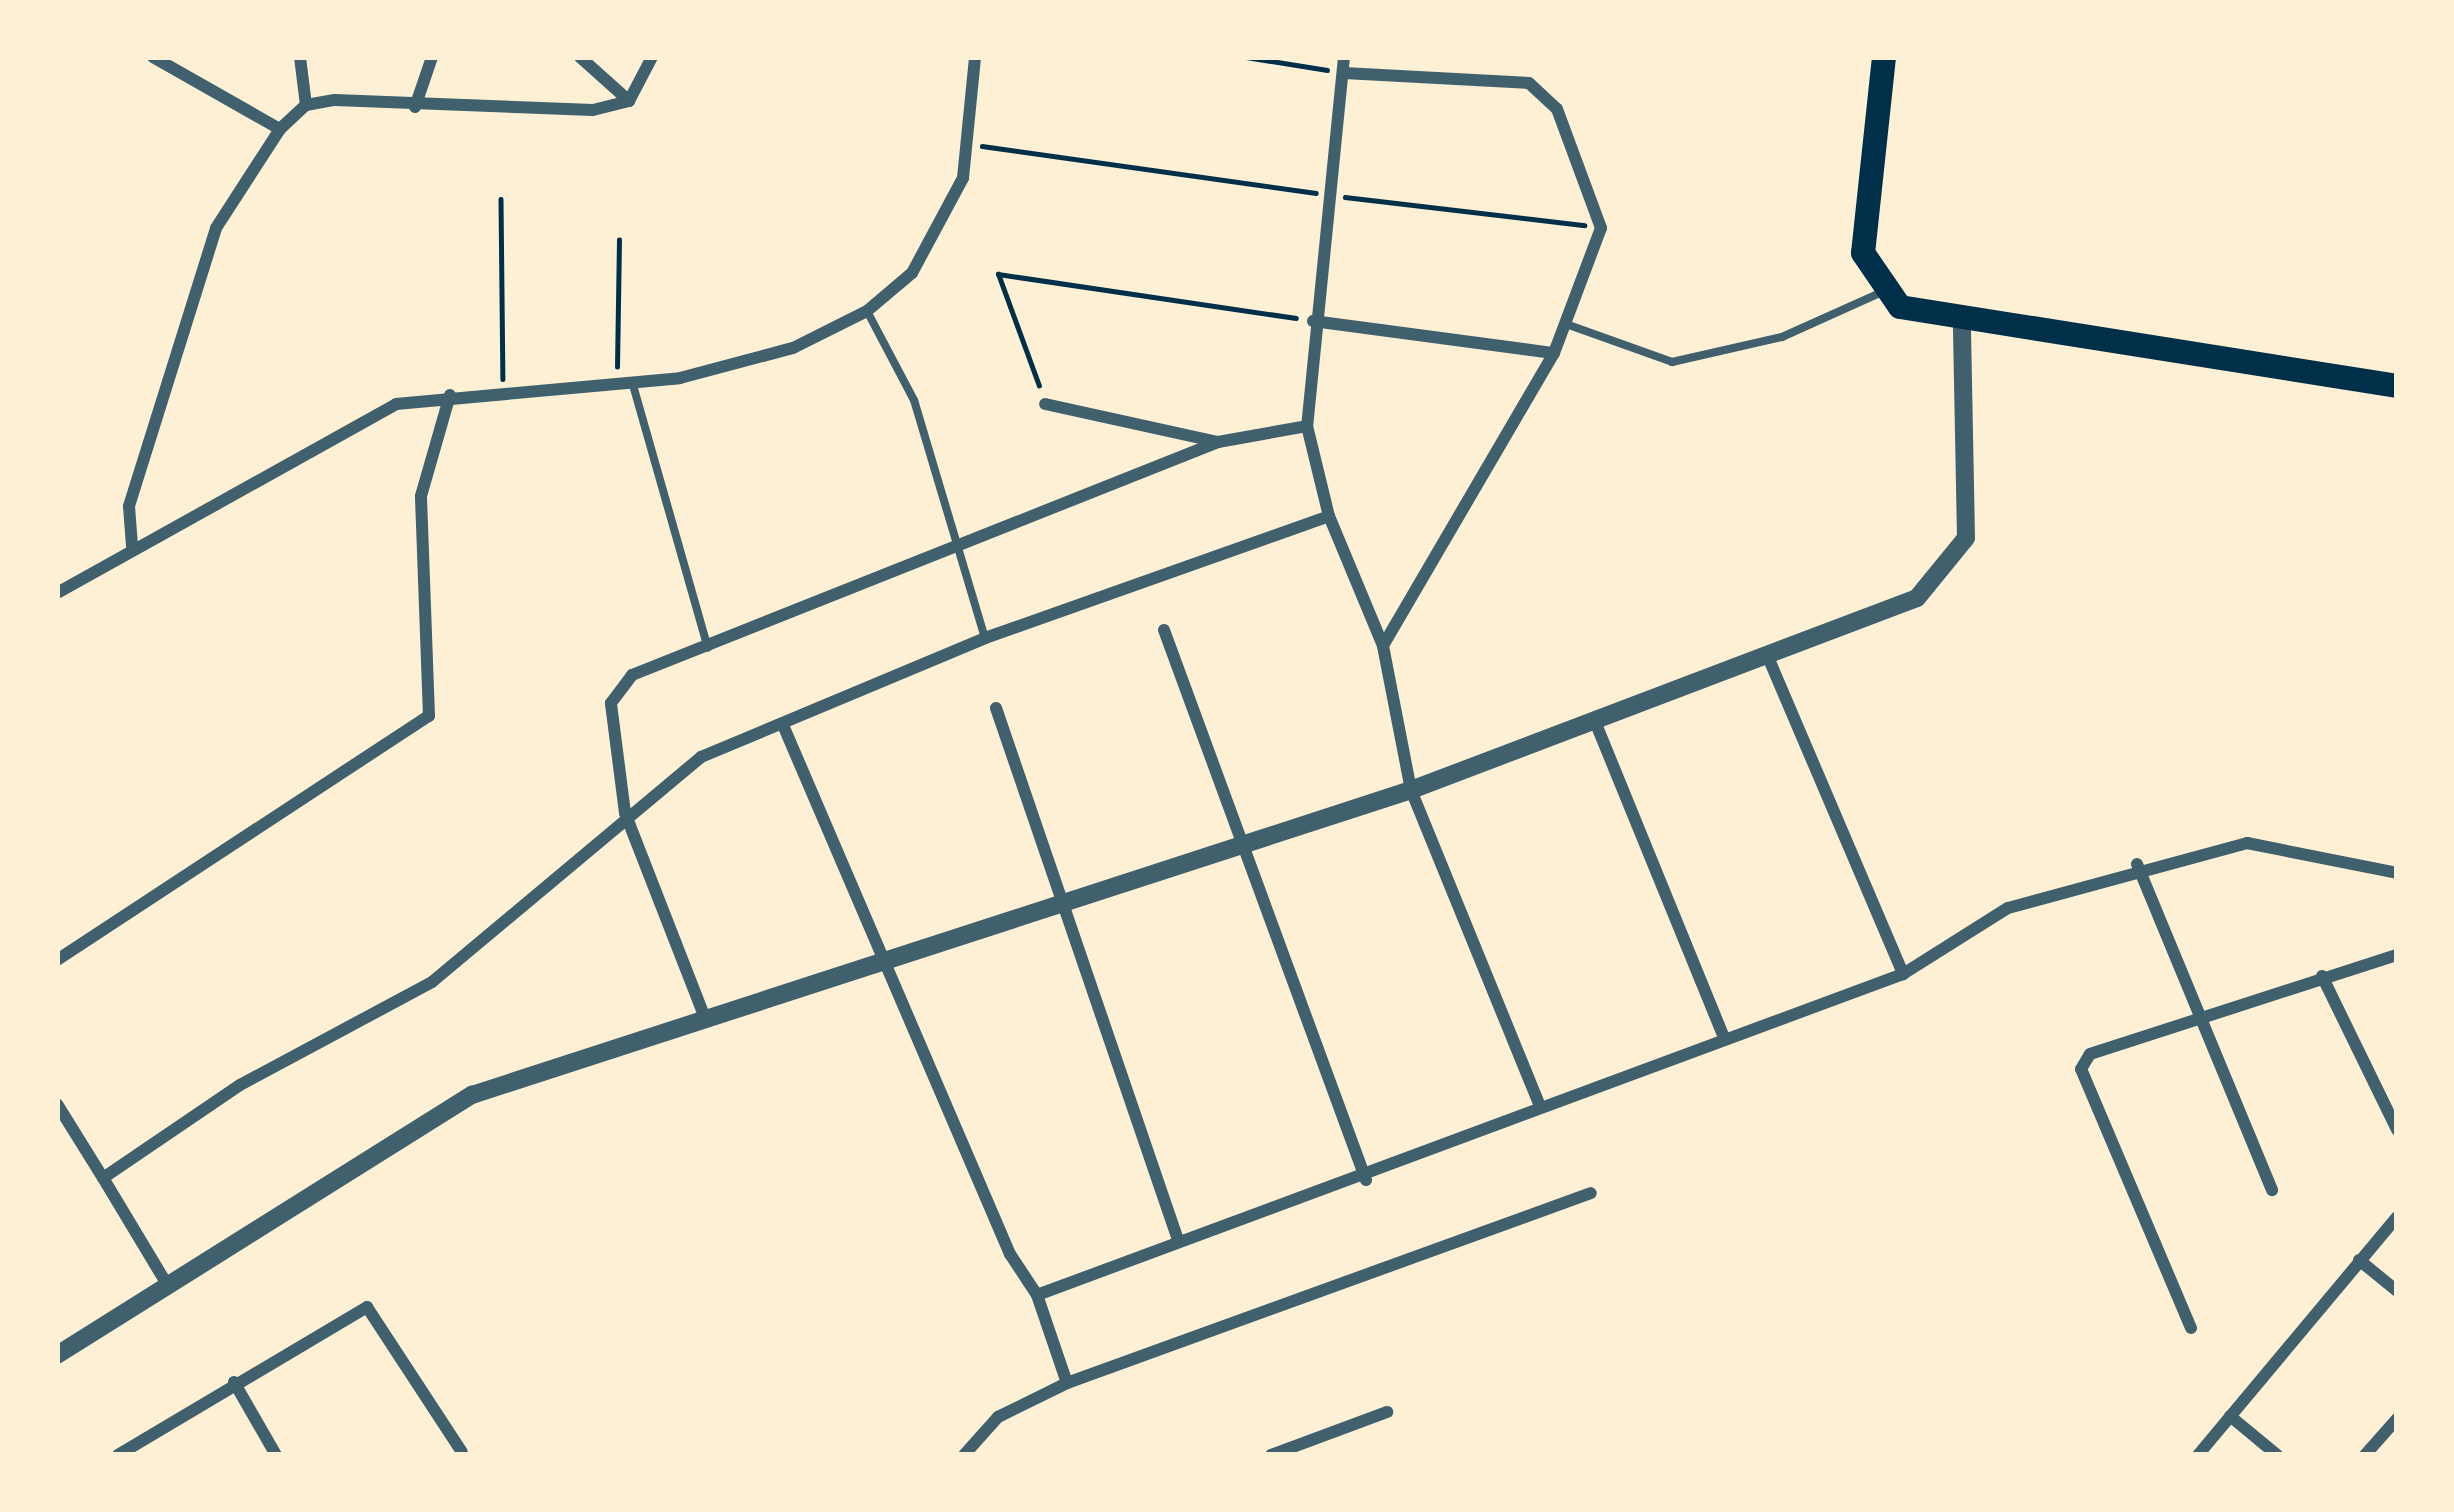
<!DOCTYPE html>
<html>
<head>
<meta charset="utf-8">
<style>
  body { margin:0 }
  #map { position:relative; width:2454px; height:1512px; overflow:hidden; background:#fdf0d5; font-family:Arial,sans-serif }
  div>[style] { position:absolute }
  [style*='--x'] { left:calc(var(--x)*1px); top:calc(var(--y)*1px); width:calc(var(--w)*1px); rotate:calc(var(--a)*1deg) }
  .path>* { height:4.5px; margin:-2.25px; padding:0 2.25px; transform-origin:2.25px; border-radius:2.25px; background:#003049 }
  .service>* { height:8px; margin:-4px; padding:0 4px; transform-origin:4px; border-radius:4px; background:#3f606c }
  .minor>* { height:12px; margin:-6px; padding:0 6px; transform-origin:6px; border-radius:6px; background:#3f606c }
  .tertiary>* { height:18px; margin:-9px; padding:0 9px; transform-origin:9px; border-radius:9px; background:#3f606c }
  .primary>* { height:24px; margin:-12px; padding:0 12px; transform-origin:12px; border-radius:12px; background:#003049 }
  span { translate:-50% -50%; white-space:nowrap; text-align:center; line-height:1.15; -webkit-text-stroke:10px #fdf0d5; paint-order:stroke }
  .frame { position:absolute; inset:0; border:60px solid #fdf0d5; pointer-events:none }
</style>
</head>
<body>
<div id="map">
  <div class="path">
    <div style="--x:1246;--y:57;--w:82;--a:9.1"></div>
    <div style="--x:982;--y:146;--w:337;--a:8"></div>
    <div style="--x:1345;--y:197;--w:241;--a:6.7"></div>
    <div style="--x:501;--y:199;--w:180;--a:89.4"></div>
    <div style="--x:617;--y:367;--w:127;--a:-89.1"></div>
    <div style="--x:1039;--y:386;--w:119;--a:-110.1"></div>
    <div style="--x:998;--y:274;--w:301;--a:8.4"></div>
  </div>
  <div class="service">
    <div style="--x:867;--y:311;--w:101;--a:62.2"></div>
    <div style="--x:914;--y:400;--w:248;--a:73.4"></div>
    <div style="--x:1566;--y:324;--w:113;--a:19.7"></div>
    <div style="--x:1672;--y:362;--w:113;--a:-12.8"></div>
    <div style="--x:1782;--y:337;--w:107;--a:-24.2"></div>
    <div style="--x:633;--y:385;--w:273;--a:74.1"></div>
  </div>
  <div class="minor">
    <div style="--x:153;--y:57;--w:146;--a:29.6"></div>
    <div style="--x:300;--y:57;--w:48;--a:82.9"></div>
    <div style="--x:580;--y:57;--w:66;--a:41.9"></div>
    <div style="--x:1344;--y:57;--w:371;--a:95.7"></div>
    <div style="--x:1307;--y:426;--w:93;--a:76.3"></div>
    <div style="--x:1329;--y:516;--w:141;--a:67.4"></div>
    <div style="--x:1383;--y:646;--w:147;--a:79"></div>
    <div style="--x:1411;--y:790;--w:341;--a:67.8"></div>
    <div style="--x:1344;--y:73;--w:185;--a:3.1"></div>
    <div style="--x:1529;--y:83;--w:38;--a:43"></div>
    <div style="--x:1557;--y:109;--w:127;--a:69.7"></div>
    <div style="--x:1601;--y:228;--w:134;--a:110.6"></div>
    <div style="--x:1554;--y:353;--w:339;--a:120.3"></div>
    <div style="--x:415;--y:107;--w:53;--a:-71.2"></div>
    <div style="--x:1313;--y:321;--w:243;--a:7.6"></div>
    <div style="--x:1218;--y:442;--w:90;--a:-10.2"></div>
    <div style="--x:132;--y:546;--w:40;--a:-94.3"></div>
    <div style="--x:129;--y:506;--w:291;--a:-72.6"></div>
    <div style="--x:216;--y:228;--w:118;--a:-57.1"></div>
    <div style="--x:280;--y:129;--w:35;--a:-43"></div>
    <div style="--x:306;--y:105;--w:29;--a:-10"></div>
    <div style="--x:335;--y:100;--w:258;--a:2.2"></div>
    <div style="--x:593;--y:110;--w:37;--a:-14"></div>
    <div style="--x:629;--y:101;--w:50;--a:-62.4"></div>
    <div style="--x:57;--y:593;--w:388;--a:-29.1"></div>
    <div style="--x:396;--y:404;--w:285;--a:-5.2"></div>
    <div style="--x:680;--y:378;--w:117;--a:-14.9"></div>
    <div style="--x:793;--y:348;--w:83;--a:-26.6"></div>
    <div style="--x:867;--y:311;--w:59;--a:-40.2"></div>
    <div style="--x:912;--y:273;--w:108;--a:-61.8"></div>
    <div style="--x:963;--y:178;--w:122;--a:-84.3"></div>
    <div style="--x:1164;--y:630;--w:586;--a:69.83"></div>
    <div style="--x:1768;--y:657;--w:345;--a:66.9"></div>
    <div style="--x:996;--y:708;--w:559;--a:71.11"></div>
    <div style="--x:1594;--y:719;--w:344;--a:67.8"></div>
    <div style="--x:783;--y:725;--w:576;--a:66.78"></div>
    <div style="--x:1010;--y:1254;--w:49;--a:56.6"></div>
    <div style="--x:2137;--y:864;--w:353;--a:67.5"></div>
    <div style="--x:57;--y:960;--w:445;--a:-33.3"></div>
    <div style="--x:429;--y:716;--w:220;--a:-92.1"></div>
    <div style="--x:421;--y:496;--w:105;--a:-74"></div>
    <div style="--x:2322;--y:976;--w:171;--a:64"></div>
    <div style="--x:705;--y:1018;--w:220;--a:-111.3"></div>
    <div style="--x:625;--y:813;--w:111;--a:-97.3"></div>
    <div style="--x:611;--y:703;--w:35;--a:-53"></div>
    <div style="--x:632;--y:675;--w:631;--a:-21.68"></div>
    <div style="--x:1218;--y:442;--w:177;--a:-167.6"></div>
    <div style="--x:57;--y:1104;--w:87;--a:58.1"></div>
    <div style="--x:2359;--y:1260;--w:49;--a:39.2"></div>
    <div style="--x:165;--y:1281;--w:120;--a:-121"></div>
    <div style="--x:103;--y:1178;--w:166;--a:-34.2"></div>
    <div style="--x:240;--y:1085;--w:218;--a:-28.2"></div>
    <div style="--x:432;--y:982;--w:351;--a:-39.9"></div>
    <div style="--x:701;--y:757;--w:308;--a:-22.7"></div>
    <div style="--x:985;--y:638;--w:365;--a:-19.5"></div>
    <div style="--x:2191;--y:1328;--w:281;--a:-113"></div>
    <div style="--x:2081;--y:1069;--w:17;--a:-59"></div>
    <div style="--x:2090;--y:1054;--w:323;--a:-17.9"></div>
    <div style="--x:234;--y:1382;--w:84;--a:60.1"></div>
    <div style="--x:1067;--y:1383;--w:93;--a:-108.8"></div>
    <div style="--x:1037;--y:1295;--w:924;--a:-20.34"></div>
    <div style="--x:1903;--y:974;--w:124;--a:-32.2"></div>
    <div style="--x:2008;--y:908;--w:248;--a:-15.2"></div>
    <div style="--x:2247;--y:843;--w:153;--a:11.3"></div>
    <div style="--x:2230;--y:1416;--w:61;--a:39.7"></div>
    <div style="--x:118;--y:1455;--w:290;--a:-30.7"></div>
    <div style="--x:367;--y:1307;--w:173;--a:56.8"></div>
    <div style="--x:964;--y:1455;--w:51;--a:-48.2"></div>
    <div style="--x:998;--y:1417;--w:77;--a:-26.2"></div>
    <div style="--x:1067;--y:1383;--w:557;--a:-19.93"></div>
    <div style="--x:1271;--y:1455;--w:124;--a:-20.3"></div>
    <div style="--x:2198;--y:1455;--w:310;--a:-50.1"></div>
    <div style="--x:2365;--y:1455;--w:48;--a:-48.4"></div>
  </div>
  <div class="tertiary">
    <div style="--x:57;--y:1355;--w:490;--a:-32.1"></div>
    <div style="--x:472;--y:1095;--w:987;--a:-17.99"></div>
    <div style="--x:1411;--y:790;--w:541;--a:-20.78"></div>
    <div style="--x:1917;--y:598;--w:77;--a:-50.8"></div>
    <div style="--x:1966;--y:538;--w:214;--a:-91.1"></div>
  </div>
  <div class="primary">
    <div style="--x:1884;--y:57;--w:197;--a:96.1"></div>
    <div style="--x:1863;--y:253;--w:65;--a:55.6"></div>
    <div style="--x:1900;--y:307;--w:503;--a:9.03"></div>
  </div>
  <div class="frame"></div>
</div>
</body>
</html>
